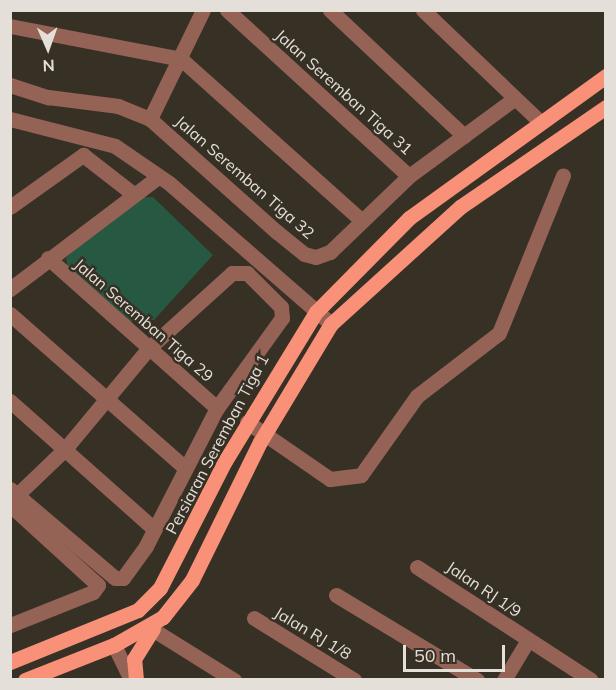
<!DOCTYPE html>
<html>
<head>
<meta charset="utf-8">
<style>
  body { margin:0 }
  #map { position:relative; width:616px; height:690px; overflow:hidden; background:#373025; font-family:Mulish,sans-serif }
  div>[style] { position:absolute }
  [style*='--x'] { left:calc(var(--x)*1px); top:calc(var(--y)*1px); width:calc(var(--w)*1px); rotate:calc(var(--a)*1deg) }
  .green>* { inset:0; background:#265842 }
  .minor>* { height:15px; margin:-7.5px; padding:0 7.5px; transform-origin:7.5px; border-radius:7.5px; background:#956256 }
  .major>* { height:15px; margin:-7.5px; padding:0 7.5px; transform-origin:7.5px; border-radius:7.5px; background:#f99078 }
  span { translate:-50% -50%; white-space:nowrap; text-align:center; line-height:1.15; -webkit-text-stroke:5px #373025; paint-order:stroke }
  .street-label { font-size:16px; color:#e4e0d9 }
  .frame { position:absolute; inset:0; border:12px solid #e4e0d9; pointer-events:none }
  .north { position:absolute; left:18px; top:18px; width:60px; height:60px; -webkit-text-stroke:4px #373025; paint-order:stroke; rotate:178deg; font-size:16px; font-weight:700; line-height:24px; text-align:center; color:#e4e0d9 }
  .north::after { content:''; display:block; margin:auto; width:21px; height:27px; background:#e4e0d9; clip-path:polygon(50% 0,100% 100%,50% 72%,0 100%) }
  .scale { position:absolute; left:403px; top:645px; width:102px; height:27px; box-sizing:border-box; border:3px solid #e4e0d9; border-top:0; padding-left:8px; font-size:18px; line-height:21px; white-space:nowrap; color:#e4e0d9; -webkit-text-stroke:4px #373025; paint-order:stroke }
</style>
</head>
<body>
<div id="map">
  <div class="green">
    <div style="clip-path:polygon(153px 197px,213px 255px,154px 320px,127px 322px,69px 274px,66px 258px,128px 198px)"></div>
  </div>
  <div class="minor">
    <div style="--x:227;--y:10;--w:246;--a:42.4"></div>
    <div style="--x:330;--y:10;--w:184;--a:43.2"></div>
    <div style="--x:423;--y:10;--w:162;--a:43.7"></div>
    <div style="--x:10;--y:26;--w:174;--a:10.9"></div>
    <div style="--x:181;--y:59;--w:243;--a:41.8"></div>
    <div style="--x:10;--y:85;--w:40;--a:18"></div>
    <div style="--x:48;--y:97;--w:71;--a:7.3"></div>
    <div style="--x:118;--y:106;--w:35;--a:22"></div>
    <div style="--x:150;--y:119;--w:170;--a:41.7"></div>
    <div style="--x:277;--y:232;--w:35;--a:39"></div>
    <div style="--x:304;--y:254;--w:12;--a:14"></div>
    <div style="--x:316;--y:257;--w:15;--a:-20"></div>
    <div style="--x:330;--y:252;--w:110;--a:-43.9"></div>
    <div style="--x:409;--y:176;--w:130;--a:-36.3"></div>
    <div style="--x:10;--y:119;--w:108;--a:14.4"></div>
    <div style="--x:115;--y:146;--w:65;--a:34.4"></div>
    <div style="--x:169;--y:183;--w:215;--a:41"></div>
    <div style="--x:150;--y:119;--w:121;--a:-64.1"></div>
    <div style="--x:10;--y:207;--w:90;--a:-35.5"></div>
    <div style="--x:83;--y:155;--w:62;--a:37.8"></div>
    <div style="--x:48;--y:258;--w:226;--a:41.6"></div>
    <div style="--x:10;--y:289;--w:186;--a:-37.1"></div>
    <div style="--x:10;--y:314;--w:233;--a:41.3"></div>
    <div style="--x:10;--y:401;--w:191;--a:41.6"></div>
    <div style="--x:247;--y:422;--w:101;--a:34.5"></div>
    <div style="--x:330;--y:479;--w:31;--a:-7"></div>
    <div style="--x:361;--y:475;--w:97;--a:-54.7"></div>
    <div style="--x:417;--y:396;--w:103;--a:-37.5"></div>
    <div style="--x:499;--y:333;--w:170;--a:-67.9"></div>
    <div style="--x:10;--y:489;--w:9;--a:41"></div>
    <div style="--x:17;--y:495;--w:128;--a:40.3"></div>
    <div style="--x:115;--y:578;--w:8;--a:0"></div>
    <div style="--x:123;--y:578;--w:39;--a:-54"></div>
    <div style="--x:146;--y:546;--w:155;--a:-62.8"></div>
    <div style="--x:217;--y:408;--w:111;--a:-54.2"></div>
    <div style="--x:282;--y:318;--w:11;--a:-95"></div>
    <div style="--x:281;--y:307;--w:48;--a:-135"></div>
    <div style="--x:247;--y:273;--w:15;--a:180"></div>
    <div style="--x:232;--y:273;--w:113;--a:137.9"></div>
    <div style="--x:148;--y:349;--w:130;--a:129.7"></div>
    <div style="--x:65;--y:449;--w:66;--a:136.2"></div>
    <div style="--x:10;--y:505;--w:119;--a:42.3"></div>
    <div style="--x:98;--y:585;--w:9;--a:126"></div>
    <div style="--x:93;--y:592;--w:89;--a:158.3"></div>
    <div style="--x:417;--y:567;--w:207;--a:33"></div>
    <div style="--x:336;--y:595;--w:165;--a:31.1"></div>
    <div style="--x:254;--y:618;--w:118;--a:31.8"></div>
    <div style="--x:152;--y:629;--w:97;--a:31.9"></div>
    <div style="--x:114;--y:645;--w:39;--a:64"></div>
    <div style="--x:504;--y:680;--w:47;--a:-59"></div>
  </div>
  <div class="major">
    <div style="--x:10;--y:662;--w:138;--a:-22.1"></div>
    <div style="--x:138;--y:610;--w:31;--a:-45"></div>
    <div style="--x:160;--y:588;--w:143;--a:-62.9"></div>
    <div style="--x:225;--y:461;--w:175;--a:-58.6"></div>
    <div style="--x:316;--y:312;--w:132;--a:-45.3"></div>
    <div style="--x:409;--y:218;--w:243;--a:-35.8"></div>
    <div style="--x:25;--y:680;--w:96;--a:-21.5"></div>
    <div style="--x:114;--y:645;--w:56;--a:-29.7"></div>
    <div style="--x:163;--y:617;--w:47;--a:-51.9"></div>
    <div style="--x:192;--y:580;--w:154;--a:-63.8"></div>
    <div style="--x:260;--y:442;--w:138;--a:-59"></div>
    <div style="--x:331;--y:324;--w:174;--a:-42.2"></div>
    <div style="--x:460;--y:207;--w:177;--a:-34.4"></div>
    <div style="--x:136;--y:680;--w:21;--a:-95"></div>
    <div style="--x:134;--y:659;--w:36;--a:-58"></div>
  </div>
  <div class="street-label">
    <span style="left:344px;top:92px;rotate:42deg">Jalan Seremban Tiga 31</span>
    <span style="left:245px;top:177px;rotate:41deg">Jalan Seremban Tiga 32</span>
    <span style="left:144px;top:320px;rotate:41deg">Jalan Seremban Tiga 29</span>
    <span style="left:217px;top:444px;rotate:-62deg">Persiaran Seremban Tiga 1</span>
    <span style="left:484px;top:589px;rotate:34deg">Jalan RJ 1/9</span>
    <span style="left:313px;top:633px;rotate:31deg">Jalan RJ 1/8</span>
  </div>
  <div class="frame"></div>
  <div class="north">N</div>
  <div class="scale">50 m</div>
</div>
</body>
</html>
